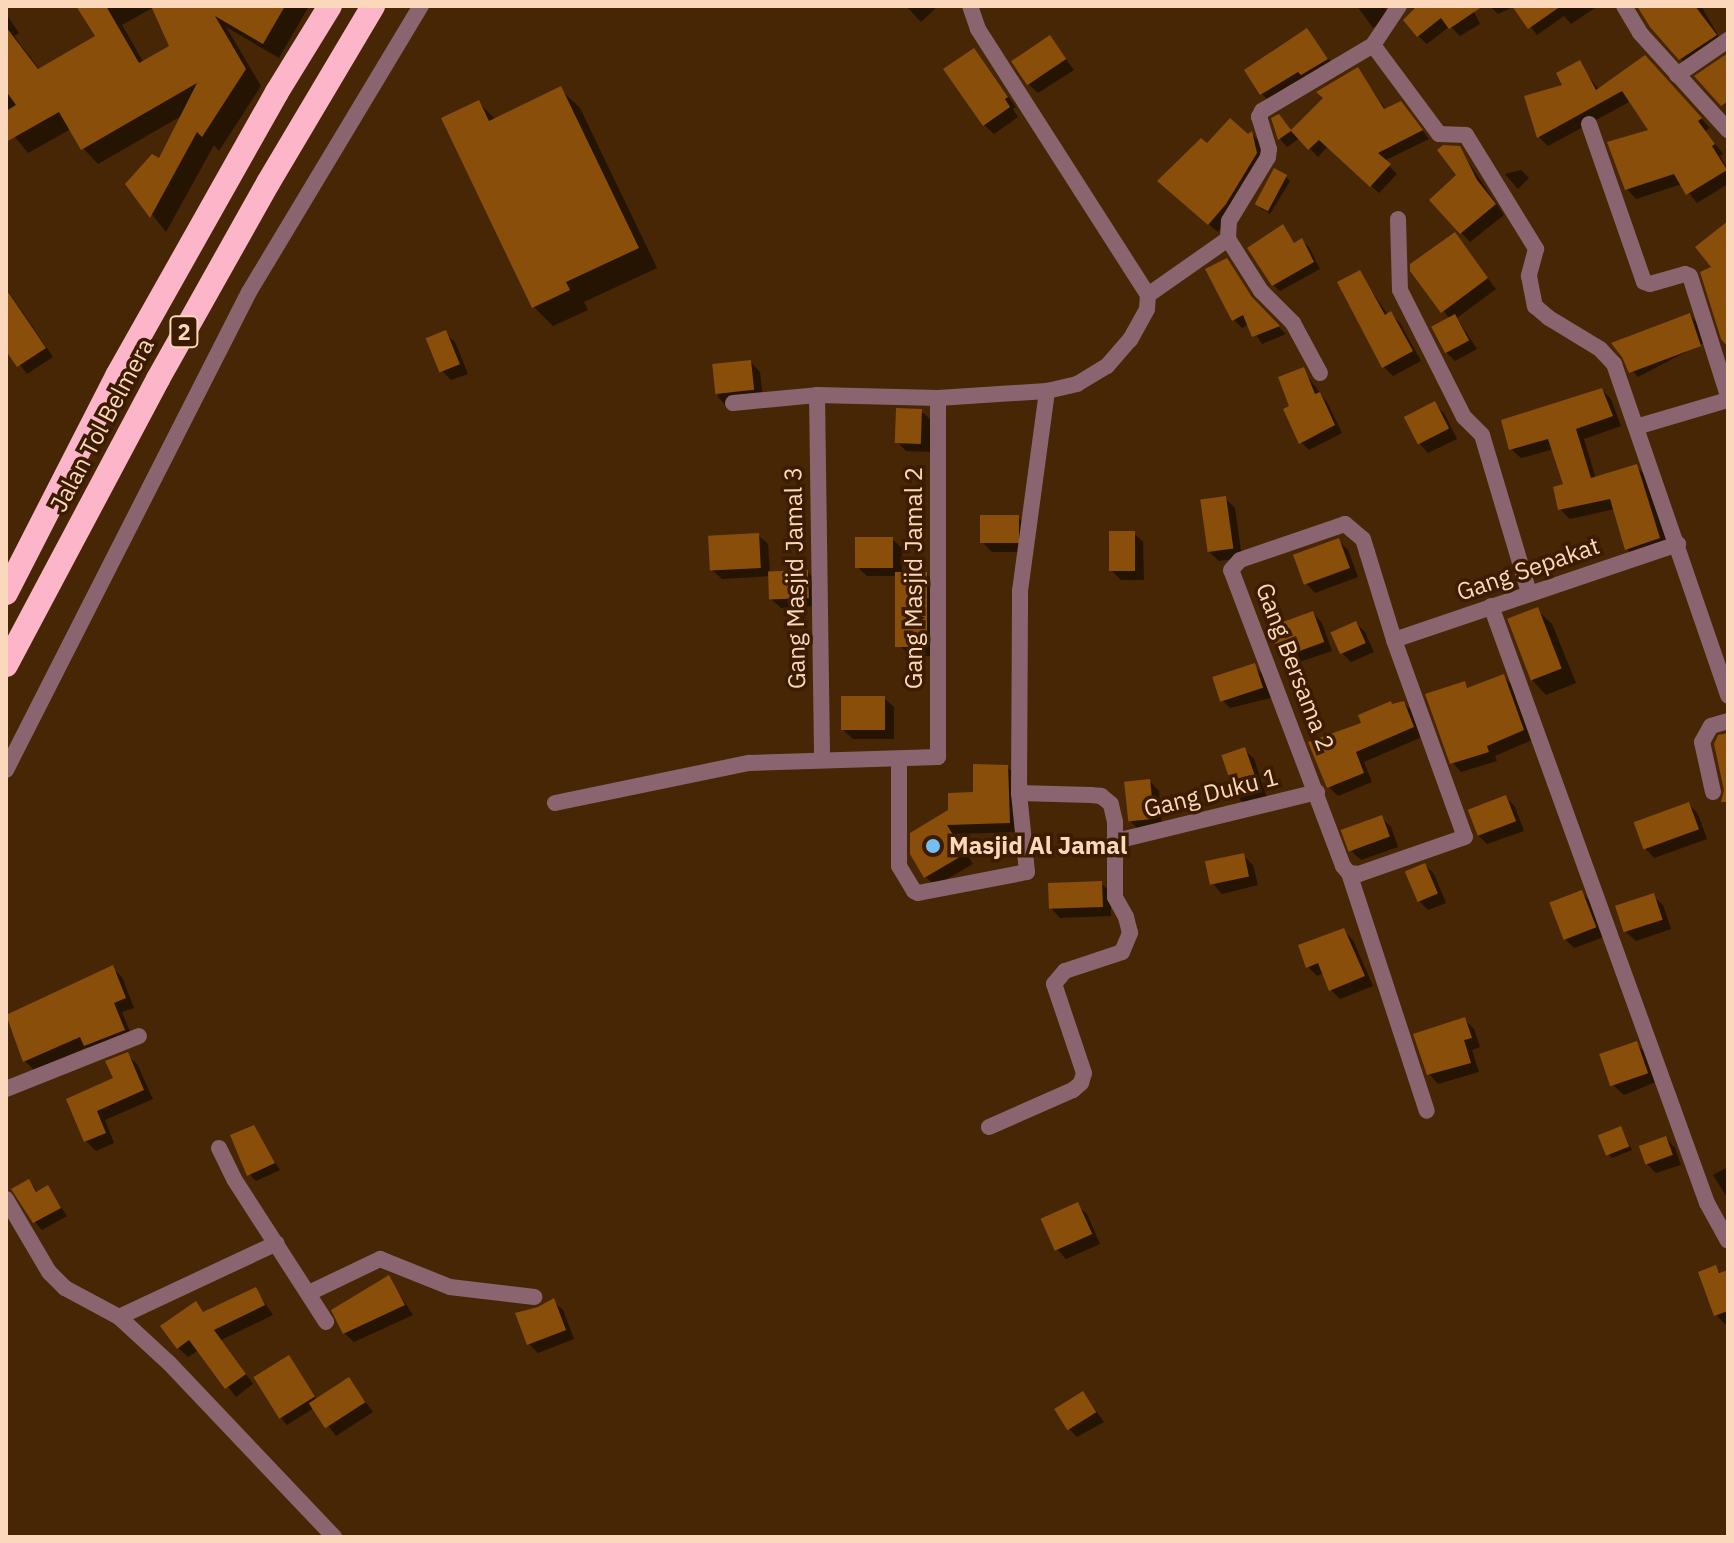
<!DOCTYPE html>
<html>
<head>
<meta charset="utf-8">
<style>
  body { margin:0 }
  #map { position:relative; width:1734px; height:1543px; overflow:hidden; background:#462605; font-family:"IBM Plex Sans",sans-serif }
  div>[style] { position:absolute }
  [style*='--x'] { left:calc(var(--x)*1px); top:calc(var(--y)*1px); width:calc(var(--w)*1px); rotate:calc(var(--a)*1deg) }
  .shadow>* { inset:0; background:#0007 }
  .building>* { inset:0; background:#8a4e0b; transform-origin:0 0 }
  .minor>* { height:16px; margin:-8px; padding:0 8px; transform-origin:8px; border-radius:8px; background:#8a656f }
  .motorway>* { height:24px; margin:-12px; padding:0 12px; transform-origin:12px; border-radius:12px; background:#fdb5c9 }
  .dots>* { width:22px; height:22px; translate:-50% -50%; box-sizing:border-box; border:4px solid #3b1c00; border-radius:50% }
  span { translate:-50% -50%; white-space:nowrap; text-align:center; line-height:1.15; -webkit-text-stroke:7px #3b1c00; paint-order:stroke }
  .shield-label span { padding:2px 6px; background:#3b1c00; border:2px solid; border-radius:6px; -webkit-text-stroke-width:0 }
  .shield-label { font-size:22px; color:#fbd8bc; font-weight:700 }
  .street-label { font-size:24px; color:#fbd8bc }
  .poi-label { font-size:24px; color:#fbd8bc; font-weight:700 }
  .left { translate:0 -50%; text-align:left }
  .frame { position:absolute; inset:0; border:8px solid #fbd8bc; pointer-events:none }
</style>
</head>
<body>
<div id="map">
  <div class="shadow">
    <div style="clip-path:polygon(evenodd,79px 6px,309px 6px,279px 58px,226px 27px,261px 86px,219px 151px,214px 145px,166px 232px,128px 184px,160px 161px,183px 115px,98px 164px,83px 148px,71px 129px,28px 153px,6px 126px,6px 14px,19px 33px,14px 36px,40px 70px,97px 37px,79px 6px,154px 7px,172px 47px,144px 63px,122px 25px,154px 7px)"></div>
    <div style="clip-path:polygon(906px 6px,938px 6px,921px 22px)"></div>
    <div style="clip-path:polygon(1357px 6px,1384px 6px,1391px 18px,1373px 28px)"></div>
    <div style="clip-path:polygon(1421px 6px,1471px 6px,1480px 24px,1460px 36px,1450px 26px,1427px 44px,1418px 36px)"></div>
    <div style="clip-path:polygon(1490px 6px,1598px 6px,1571px 24px,1564px 16px,1537px 35px,1515px 6px,1498px 14px)"></div>
    <div style="clip-path:polygon(1684px 6px,1701px 6px,1724px 45px,1690px 68px,1681px 59px)"></div>
    <div style="clip-path:polygon(1307px 30px,1336px 69px,1271px 103px,1262px 94px)"></div>
    <div style="clip-path:polygon(1050px 38px,1074px 70px,1038px 93px,1028px 84px)"></div>
    <div style="clip-path:polygon(974px 51px,1016px 107px,1013px 109px,1018px 117px,994px 134px,984px 125px)"></div>
    <div style="clip-path:polygon(1579px 63px,1599px 90px,1654px 67px,1710px 128px,1705px 131px,1723px 154px,1720px 156px,1728px 169px,1728px 184px,1697px 203px,1682px 184px,1636px 199px,1627px 189px,1651px 132px,1631px 101px,1548px 146px,1539px 137px)"></div>
    <div style="clip-path:polygon(1358px 69px,1386px 110px,1408px 111px,1429px 139px,1384px 161px,1397px 174px,1379px 193px,1328px 146px,1318px 157px,1300px 138px,1287px 147px,1280px 139px,1273px 119px,1279px 116px,1292px 131px)"></div>
    <div style="clip-path:polygon(560px 89px,580px 108px,657px 268px,584px 302px,588px 310px,553px 326px,534px 307px,479px 103px,496px 120px)"></div>
    <div style="clip-path:polygon(1252px 134px,1260px 142px,1265px 164px,1235px 213px,1218px 232px,1168px 190px,1207px 146px)"></div>
    <div style="clip-path:polygon(1459px 148px,1504px 215px,1470px 242px,1431px 200px,1459px 175px)"></div>
    <div style="clip-path:polygon(1521px 170px,1529px 178px,1518px 189px,1505px 174px)"></div>
    <div style="clip-path:polygon(1286px 177px,1290px 181px,1270px 214px,1259px 207px)"></div>
    <div style="clip-path:polygon(1283px 227px,1295px 244px,1302px 241px,1309px 247px,1320px 269px,1280px 291px,1273px 285px)"></div>
    <div style="clip-path:polygon(1455px 235px,1496px 289px,1457px 318px,1477px 349px,1455px 361px,1445px 351px,1450px 319px,1412px 271px)"></div>
    <div style="clip-path:polygon(1227px 260px,1260px 308px,1286px 334px,1262px 344px,1249px 324px,1242px 328px,1234px 320px)"></div>
    <div style="clip-path:polygon(1359px 272px,1388px 315px,1391px 314px,1400px 323px,1421px 361px,1393px 376px,1384px 367px)"></div>
    <div style="clip-path:polygon(6px 288px,53px 357px,27px 374px,6px 346px)"></div>
    <div style="clip-path:polygon(1690px 315px,1699px 325px,1705px 342px,1638px 377px,1629px 367px)"></div>
    <div style="clip-path:polygon(445px 333px,455px 342px,468px 374px,451px 380px,442px 371px)"></div>
    <div style="clip-path:polygon(751px 362px,760px 372px,763px 399px,726px 406px,717px 396px)"></div>
    <div style="clip-path:polygon(1303px 370px,1327px 402px,1342px 433px,1309px 450px,1301px 442px)"></div>
    <div style="clip-path:polygon(1602px 390px,1611px 399px,1621px 426px,1584px 439px,1596px 479px,1636px 466px,1646px 476px,1669px 548px,1636px 559px,1627px 549px,1615px 509px,1570px 519px,1560px 509px,1565px 486px,1554px 449px,1521px 458px,1511px 449px)"></div>
    <div style="clip-path:polygon(1434px 404px,1444px 413px,1457px 439px,1428px 453px,1419px 443px,1406px 418px)"></div>
    <div style="clip-path:polygon(921px 411px,931px 420px,930px 452px,906px 451px,897px 442px)"></div>
    <div style="clip-path:polygon(1225px 498px,1235px 508px,1242px 558px,1219px 561px,1209px 552px)"></div>
    <div style="clip-path:polygon(1018px 517px,1028px 526px,1024px 552px,992px 552px,982px 542px)"></div>
    <div style="clip-path:polygon(1134px 533px,1143px 542px,1144px 580px,1121px 580px,1111px 570px)"></div>
    <div style="clip-path:polygon(758px 535px,768px 544px,770px 574px,808px 572px,817px 582px,817px 606px,781px 608px,771px 599px,770px 576px,722px 579px,712px 570px)"></div>
    <div style="clip-path:polygon(892px 539px,902px 548px,902px 575px,926px 574px,936px 584px,936px 656px,911px 656px,901px 647px,897px 576px,867px 576px,857px 567px)"></div>
    <div style="clip-path:polygon(1338px 540px,1348px 550px,1358px 577px,1315px 593px,1306px 583px)"></div>
    <div style="clip-path:polygon(1537px 610px,1552px 624px,1576px 683px,1546px 695px,1532px 680px)"></div>
    <div style="clip-path:polygon(1313px 613px,1322px 623px,1332px 651px,1290px 665px,1281px 656px)"></div>
    <div style="clip-path:polygon(1356px 623px,1365px 632px,1374px 652px,1351px 662px,1341px 652px)"></div>
    <div style="clip-path:polygon(1254px 666px,1263px 675px,1271px 698px,1230px 708px,1221px 699px)"></div>
    <div style="clip-path:polygon(1504px 677px,1513px 686px,1532px 740px,1495px 756px,1497px 761px,1461px 772px,1452px 762px,1464px 684px,1470px 689px)"></div>
    <div style="clip-path:polygon(884px 698px,894px 707px,894px 739px,853px 739px,843px 730px)"></div>
    <div style="clip-path:polygon(1404px 703px,1413px 712px,1422px 737px,1364px 762px,1372px 782px,1338px 796px,1328px 786px,1364px 724px)"></div>
    <div style="clip-path:polygon(1244px 749px,1254px 759px,1268px 801px,1248px 808px,1239px 798px)"></div>
    <div style="clip-path:polygon(1007px 767px,1017px 776px,1019px 832px,955px 834px,973px 864px,935px 886px,926px 877px,950px 812px)"></div>
    <div style="clip-path:polygon(1150px 781px,1159px 791px,1162px 827px,1138px 829px,1129px 820px)"></div>
    <div style="clip-path:polygon(1506px 797px,1515px 807px,1524px 831px,1487px 844px,1477px 834px)"></div>
    <div style="clip-path:polygon(1689px 804px,1698px 814px,1707px 839px,1654px 858px,1645px 848px,1636px 823px)"></div>
    <div style="clip-path:polygon(1381px 817px,1391px 827px,1398px 847px,1361px 860px,1351px 851px)"></div>
    <div style="clip-path:polygon(1243px 855px,1253px 865px,1258px 885px,1222px 894px,1213px 884px)"></div>
    <div style="clip-path:polygon(1425px 865px,1434px 874px,1446px 903px,1428px 910px,1418px 900px)"></div>
    <div style="clip-path:polygon(1101px 883px,1111px 893px,1111px 916px,1060px 918px,1051px 908px)"></div>
    <div style="clip-path:polygon(1582px 893px,1591px 902px,1604px 937px,1574px 948px,1564px 938px,1551px 904px)"></div>
    <div style="clip-path:polygon(1653px 896px,1663px 905px,1671px 929px,1636px 941px,1626px 932px)"></div>
    <div style="clip-path:polygon(1344px 931px,1353px 940px,1373px 986px,1340px 999px,1331px 990px,1324px 973px,1317px 976px,1308px 967px)"></div>
    <div style="clip-path:polygon(112px 968px,122px 977px,134px 1008px,122px 1012px,133px 1039px,95px 1054px,88px 1047px,34px 1070px,25px 1061px,6px 1017px)"></div>
    <div style="clip-path:polygon(1464px 1019px,1474px 1029px,1480px 1047px,1472px 1050px,1479px 1072px,1438px 1084px,1429px 1074px)"></div>
    <div style="clip-path:polygon(1636px 1044px,1646px 1053px,1656px 1082px,1624px 1095px,1614px 1086px)"></div>
    <div style="clip-path:polygon(127px 1055px,137px 1064px,153px 1099px,105px 1120px,114px 1143px,96px 1151px,86px 1141px,69px 1100px,116px 1080px)"></div>
    <div style="clip-path:polygon(253px 1128px,280px 1170px,256px 1181px,249px 1174px)"></div>
    <div style="clip-path:polygon(1621px 1128px,1632px 1150px,1612px 1158px,1608px 1154px)"></div>
    <div style="clip-path:polygon(1666px 1138px,1675px 1148px,1681px 1165px,1656px 1173px,1647px 1164px)"></div>
    <div style="clip-path:polygon(1728px 1167px,1728px 1199px,1713px 1175px)"></div>
    <div style="clip-path:polygon(29px 1181px,39px 1193px,48px 1188px,67px 1216px,42px 1230px,34px 1221px)"></div>
    <div style="clip-path:polygon(1077px 1205px,1087px 1214px,1100px 1244px,1066px 1259px,1057px 1249px)"></div>
    <div style="clip-path:polygon(1716px 1268px,1722px 1274px,1728px 1272px,1728px 1323px,1725px 1324px,1716px 1315px)"></div>
    <div style="clip-path:polygon(389px 1278px,413px 1315px,354px 1342px,344px 1333px)"></div>
    <div style="clip-path:polygon(255px 1289px,273px 1315px,221px 1340px,253px 1384px,236px 1397px,199px 1350px,188px 1357px,178px 1348px,195px 1304px,205px 1314px)"></div>
    <div style="clip-path:polygon(553px 1301px,563px 1310px,574px 1339px,538px 1353px,529px 1344px,538px 1309px)"></div>
    <div style="clip-path:polygon(288px 1358px,317px 1400px,349px 1380px,373px 1412px,336px 1436px,314px 1408px,287px 1425px,281px 1418px)"></div>
    <div style="clip-path:polygon(1083px 1393px,1104px 1422px,1077px 1437px,1068px 1428px)"></div>
  </div>
  <div class="building">
    <div style="clip-path:polygon(76px 6px,106px 6px,139px 63px,169px 46px,151px 6px,285px 6px,263px 44px,215px 16px,246px 69px,202px 137px,197px 132px,150px 218px,125px 184px,152px 154px,159px 158px,197px 83px,81px 150px,59px 112px,6px 142px,6px 111px,16px 105px,6px 91px,6px 27px,38px 69px,95px 36px)"></div>
    <div style="clip-path:polygon(1417px 6px,1483px 6px,1449px 29px,1441px 18px,1417px 37px,1403px 20px)"></div>
    <div style="clip-path:polygon(1512px 6px,1561px 6px,1528px 29px)"></div>
    <div style="clip-path:polygon(1637px 6px,1695px 6px,1717px 35px,1679px 60px,1650px 27px)"></div>
    <div style="clip-path:polygon(1307px 28px,1328px 59px,1301px 75px,1298px 72px,1260px 95px,1244px 70px)"></div>
    <div style="left:1050px;top:35px;width:29px;height:47px;rotate:56deg"></div>
    <div style="clip-path:polygon(974px 48px,1008px 97px,1005px 99px,1010px 107px,983px 126px,943px 69px)"></div>
    <div style="clip-path:polygon(1728px 53px,1728px 101px,1721px 106px,1694px 76px)"></div>
    <div style="clip-path:polygon(1645px 55px,1702px 118px,1698px 121px,1715px 144px,1712px 146px,1727px 170px,1686px 195px,1674px 174px,1625px 190px,1607px 142px,1648px 130px,1622px 91px,1537px 138px,1524px 96px,1562px 85px,1556px 73px,1580px 60px,1596px 90px)"></div>
    <div style="clip-path:polygon(1358px 67px,1384px 109px,1401px 101px,1423px 130px,1378px 153px,1391px 164px,1370px 187px,1319px 140px,1308px 150px,1291px 131px,1278px 140px,1271px 118px,1279px 114px,1291px 130px,1323px 98px,1316px 92px)"></div>
    <div style="clip-path:polygon(561px 86px,639px 248px,566px 282px,570px 290px,532px 308px,441px 118px,479px 100px,489px 121px)"></div>
    <div style="clip-path:polygon(1230px 118px,1248px 134px,1252px 131px,1257px 153px,1226px 204px,1208px 225px,1157px 181px,1201px 138px,1207px 143px)"></div>
    <div style="clip-path:polygon(1443px 145px,1460px 146px,1477px 180px,1496px 204px,1460px 234px,1429px 200px,1456px 175px,1437px 150px)"></div>
    <div style="left:1274px;top:168px;width:15px;height:41px;rotate:28deg"></div>
    <div style="clip-path:polygon(1728px 221px,1728px 347px,1721px 339px,1700px 272px,1711px 267px,1695px 247px)"></div>
    <div style="clip-path:polygon(1283px 224px,1294px 243px,1302px 238px,1314px 262px,1272px 286px,1247px 248px)"></div>
    <div style="clip-path:polygon(1455px 232px,1488px 278px,1441px 313px,1410px 271px,1410px 264px)"></div>
    <div style="clip-path:polygon(1227px 258px,1252px 297px,1280px 326px,1252px 337px,1243px 315px,1232px 321px,1205px 269px)"></div>
    <div style="clip-path:polygon(1360px 270px,1385px 315px,1391px 311px,1413px 351px,1382px 368px,1337px 282px)"></div>
    <div style="clip-path:polygon(6px 289px,46px 348px,17px 367px,6px 351px)"></div>
    <div style="clip-path:polygon(1690px 313px,1701px 346px,1629px 373px,1622px 357px,1611px 343px)"></div>
    <div style="left:1455px;top:314px;width:30px;height:27px;rotate:62deg"></div>
    <div style="left:446px;top:330px;width:37px;height:22px;rotate:68deg"></div>
    <div style="left:751px;top:360px;width:30px;height:39px;rotate:84deg"></div>
    <div style="clip-path:polygon(1304px 367px,1315px 394px,1320px 392px,1335px 425px,1299px 444px,1283px 409px,1289px 406px,1278px 377px)"></div>
    <div style="clip-path:polygon(1602px 388px,1613px 416px,1576px 429px,1591px 478px,1637px 464px,1660px 538px,1625px 550px,1610px 499px,1558px 510px,1553px 487px,1563px 484px,1548px 439px,1509px 450px,1501px 420px)"></div>
    <div style="left:1435px;top:401px;width:31px;height:35px;rotate:63deg"></div>
    <div style="left:896px;top:408px;width:26px;height:35px;rotate:2deg"></div>
    <div style="left:1226px;top:496px;width:53px;height:26px;rotate:82deg"></div>
    <div style="left:980px;top:515px;width:39px;height:28px"></div>
    <div style="left:1109px;top:531px;width:26px;height:40px"></div>
    <div style="left:759px;top:533px;width:35px;height:51px;rotate:87deg"></div>
    <div style="left:855px;top:537px;width:38px;height:31px"></div>
    <div style="left:1339px;top:538px;width:32px;height:49px;rotate:70deg"></div>
    <div style="left:808px;top:570px;width:28px;height:40px;rotate:88deg"></div>
    <div style="left:927px;top:572px;width:75px;height:32px;rotate:90deg"></div>
    <div style="left:1538px;top:607px;width:66px;height:33px;rotate:69deg"></div>
    <div style="left:1313px;top:611px;width:33px;height:47px;rotate:70deg"></div>
    <div style="left:1356px;top:621px;width:24px;height:28px;rotate:66deg"></div>
    <div style="left:1255px;top:663px;width:26px;height:45px;rotate:72deg"></div>
    <div style="clip-path:polygon(1504px 674px,1524px 730px,1487px 746px,1489px 752px,1450px 764px,1425px 694px,1465px 681px,1467px 688px)"></div>
    <div style="left:841px;top:696px;width:44px;height:34px"></div>
    <div style="clip-path:polygon(1391px 701px,1392px 704px,1404px 701px,1414px 727px,1356px 752px,1364px 773px,1327px 788px,1308px 742px,1361px 723px,1358px 715px)"></div>
    <div style="clip-path:polygon(1728px 733px,1728px 802px,1721px 802px,1724px 790px,1714px 744px,1718px 735px)"></div>
    <div style="left:1245px;top:747px;width:46px;height:25px;rotate:71deg"></div>
    <div style="clip-path:polygon(973px 764px,1008px 765px,1010px 823px,947px 825px,965px 854px,924px 878px,910px 854px,910px 833px,948px 810px,948px 793px,973px 792px)"></div>
    <div style="left:1150px;top:779px;width:40px;height:26px;rotate:84deg"></div>
    <div style="left:1506px;top:795px;width:28px;height:41px;rotate:69deg"></div>
    <div style="left:1689px;top:802px;width:29px;height:59px;rotate:70deg"></div>
    <div style="left:1382px;top:815px;width:23px;height:44px;rotate:70deg"></div>
    <div style="left:1244px;top:853px;width:24px;height:40px;rotate:78deg"></div>
    <div style="left:1425px;top:863px;width:33px;height:22px;rotate:67deg"></div>
    <div style="left:1102px;top:881px;width:26px;height:54px;rotate:88deg"></div>
    <div style="left:1582px;top:890px;width:40px;height:35px;rotate:69deg"></div>
    <div style="left:1654px;top:893px;width:28px;height:41px;rotate:72deg"></div>
    <div style="clip-path:polygon(1344px 928px,1365px 976px,1329px 991px,1318px 963px,1306px 968px,1298px 945px)"></div>
    <div style="clip-path:polygon(113px 965px,126px 998px,114px 1003px,125px 1030px,84px 1046px,80px 1037px,23px 1062px,6px 1015px)"></div>
    <div style="clip-path:polygon(1465px 1017px,1472px 1038px,1464px 1040px,1471px 1063px,1427px 1075px,1413px 1034px)"></div>
    <div style="left:1637px;top:1041px;width:34px;height:40px;rotate:71deg"></div>
    <div style="clip-path:polygon(128px 1052px,144px 1090px,97px 1111px,106px 1133px,84px 1142px,66px 1099px,113px 1078px,105px 1061px)"></div>
    <div style="clip-path:polygon(254px 1125px,275px 1163px,247px 1176px,230px 1135px)"></div>
    <div style="left:1621px;top:1126px;width:22px;height:25px;rotate:68deg"></div>
    <div style="left:1666px;top:1136px;width:20px;height:29px;rotate:70deg"></div>
    <div style="clip-path:polygon(29px 1179px,36px 1192px,48px 1185px,61px 1208px,33px 1223px,11px 1189px)"></div>
    <div style="left:1078px;top:1202px;width:35px;height:41px;rotate:66deg"></div>
    <div style="clip-path:polygon(1716px 1265px,1719px 1273px,1728px 1270px,1728px 1311px,1714px 1316px,1698px 1272px)"></div>
    <div style="clip-path:polygon(389px 1275px,405px 1305px,343px 1334px,331px 1310px)"></div>
    <div style="clip-path:polygon(256px 1287px,265px 1305px,214px 1330px,246px 1374px,225px 1389px,189px 1340px,177px 1349px,160px 1326px,196px 1301px,203px 1312px)"></div>
    <div style="clip-path:polygon(554px 1298px,566px 1330px,527px 1345px,515px 1313px,538px 1307px)"></div>
    <div style="left:289px;top:1355px;width:49px;height:42px;rotate:58deg"></div>
    <div style="left:349px;top:1377px;width:30px;height:48px;rotate:57deg"></div>
    <div style="left:1083px;top:1391px;width:25px;height:34px;rotate:58deg"></div>
  </div>
  <div class="minor">
    <div style="--x:1624;--y:6;--w:31;--a:59"></div>
    <div style="--x:1640;--y:33;--w:131;--a:47.8"></div>
    <div style="--x:1373;--y:45;--w:111;--a:53.4"></div>
    <div style="--x:1439;--y:134;--w:27;--a:2"></div>
    <div style="--x:1466;--y:135;--w:134;--a:58.4"></div>
    <div style="--x:1536;--y:249;--w:28;--a:105"></div>
    <div style="--x:1529;--y:276;--w:31;--a:79"></div>
    <div style="--x:1535;--y:306;--w:18;--a:41"></div>
    <div style="--x:1549;--y:318;--w:60;--a:31.3"></div>
    <div style="--x:1600;--y:349;--w:21;--a:47"></div>
    <div style="--x:1614;--y:364;--w:351;--a:71"></div>
    <div style="--x:1677;--y:75;--w:62;--a:-34.5"></div>
    <div style="--x:1589;--y:124;--w:167;--a:70.8"></div>
    <div style="--x:1644;--y:282;--w:6;--a:18"></div>
    <div style="--x:1650;--y:284;--w:36;--a:-16"></div>
    <div style="--x:1685;--y:274;--w:5;--a:22"></div>
    <div style="--x:1690;--y:276;--w:126;--a:72.4"></div>
    <div style="--x:1398;--y:219;--w:71;--a:88.4"></div>
    <div style="--x:1400;--y:290;--w:142;--a:63.3"></div>
    <div style="--x:1464;--y:417;--w:25;--a:45"></div>
    <div style="--x:1482;--y:435;--w:165;--a:73.4"></div>
    <div style="--x:1148;--y:295;--w:98;--a:-35"></div>
    <div style="--x:1320;--y:373;--w:57;--a:-118.4"></div>
    <div style="--x:1293;--y:323;--w:45;--a:-135"></div>
    <div style="--x:1261;--y:291;--w:62;--a:-122.4"></div>
    <div style="--x:1228;--y:239;--w:18;--a:-87"></div>
    <div style="--x:1229;--y:221;--w:75;--a:-58.6"></div>
    <div style="--x:1268;--y:157;--w:8;--a:-83"></div>
    <div style="--x:1269;--y:149;--w:34;--a:-107"></div>
    <div style="--x:1259;--y:117;--w:7;--a:-63"></div>
    <div style="--x:1262;--y:111;--w:129;--a:-30.7"></div>
    <div style="--x:1373;--y:45;--w:47;--a:-56.3"></div>
    <div style="--x:817;--y:395;--w:365;--a:89.2"></div>
    <div style="--x:733;--y:403;--w:84;--a:-5.4"></div>
    <div style="--x:817;--y:395;--w:121;--a:1.4"></div>
    <div style="--x:938;--y:398;--w:109;--a:-3.7"></div>
    <div style="--x:1047;--y:391;--w:31;--a:-13"></div>
    <div style="--x:1077;--y:384;--w:35;--a:-31"></div>
    <div style="--x:1107;--y:366;--w:35;--a:-49"></div>
    <div style="--x:1130;--y:340;--w:35;--a:-61"></div>
    <div style="--x:1147;--y:309;--w:14;--a:-86"></div>
    <div style="--x:1148;--y:295;--w:316;--a:-122.6"></div>
    <div style="--x:978;--y:29;--w:24;--a:-109"></div>
    <div style="--x:1636;--y:427;--w:96;--a:-16.4"></div>
    <div style="--x:1345;--y:524;--w:23;--a:40"></div>
    <div style="--x:1363;--y:539;--w:14;--a:73"></div>
    <div style="--x:1367;--y:552;--w:92;--a:72.9"></div>
    <div style="--x:1394;--y:640;--w:209;--a:70.2"></div>
    <div style="--x:1465;--y:837;--w:112;--a:160.8"></div>
    <div style="--x:1359;--y:874;--w:10;--a:-174"></div>
    <div style="--x:1349;--y:873;--w:9;--a:-131"></div>
    <div style="--x:1343;--y:866;--w:316;--a:-110.7"></div>
    <div style="--x:1231;--y:570;--w:13;--a:-48"></div>
    <div style="--x:1240;--y:560;--w:111;--a:-18.9"></div>
    <div style="--x:1491;--y:606;--w:635;--a:70.11"></div>
    <div style="--x:1707;--y:1203;--w:43;--a:61.1"></div>
    <div style="--x:1394;--y:640;--w:300;--a:-18.7"></div>
    <div style="--x:899;--y:761;--w:105;--a:90"></div>
    <div style="--x:899;--y:866;--w:29;--a:59"></div>
    <div style="--x:914;--y:891;--w:4;--a:27"></div>
    <div style="--x:918;--y:893;--w:111;--a:-10.9"></div>
    <div style="--x:1027;--y:872;--w:79;--a:-95.8"></div>
    <div style="--x:1019;--y:793;--w:202;--a:-89.7"></div>
    <div style="--x:1020;--y:591;--w:202;--a:-82.3"></div>
    <div style="--x:6;--y:770;--w:536;--a:-63.05"></div>
    <div style="--x:249;--y:292;--w:334;--a:-59"></div>
    <div style="--x:1713;--y:792;--w:51;--a:-102.4"></div>
    <div style="--x:1702;--y:742;--w:18;--a:-61"></div>
    <div style="--x:1711;--y:726;--w:18;--a:-16"></div>
    <div style="--x:555;--y:803;--w:198;--a:-11.7"></div>
    <div style="--x:749;--y:763;--w:189;--a:-1.8"></div>
    <div style="--x:938;--y:757;--w:359;--a:-90"></div>
    <div style="--x:1116;--y:841;--w:207;--a:-13.7"></div>
    <div style="--x:1349;--y:873;--w:250;--a:71.9"></div>
    <div style="--x:6;--y:1089;--w:143;--a:-21.7"></div>
    <div style="--x:989;--y:1127;--w:92;--a:-23.8"></div>
    <div style="--x:1073;--y:1090;--w:11;--a:-41"></div>
    <div style="--x:1081;--y:1083;--w:10;--a:-73"></div>
    <div style="--x:1084;--y:1073;--w:94;--a:-108.6"></div>
    <div style="--x:1054;--y:984;--w:17;--a:-50"></div>
    <div style="--x:1065;--y:971;--w:60;--a:-18.4"></div>
    <div style="--x:1122;--y:952;--w:21;--a:-67"></div>
    <div style="--x:1130;--y:933;--w:16;--a:-104"></div>
    <div style="--x:1126;--y:917;--w:23;--a:-119"></div>
    <div style="--x:1115;--y:897;--w:75;--a:-90"></div>
    <div style="--x:1115;--y:822;--w:18;--a:-103"></div>
    <div style="--x:1111;--y:804;--w:13;--a:-141"></div>
    <div style="--x:1101;--y:796;--w:10;--a:-174"></div>
    <div style="--x:1091;--y:795;--w:72;--a:-178.4"></div>
    <div style="--x:219;--y:1148;--w:34;--a:64"></div>
    <div style="--x:234;--y:1179;--w:170;--a:57.2"></div>
    <div style="--x:6;--y:1199;--w:85;--a:59.5"></div>
    <div style="--x:49;--y:1272;--w:23;--a:45"></div>
    <div style="--x:65;--y:1288;--w:61;--a:28.2"></div>
    <div style="--x:119;--y:1317;--w:68;--a:42.6"></div>
    <div style="--x:169;--y:1363;--w:240;--a:46.5"></div>
    <div style="--x:309;--y:1293;--w:79;--a:-25.6"></div>
    <div style="--x:380;--y:1259;--w:75;--a:21.8"></div>
    <div style="--x:450;--y:1287;--w:85;--a:6.8"></div>
    <div style="--x:119;--y:1317;--w:174;--a:-25.1"></div>
  </div>
  <div class="motorway">
    <div style="--x:6;--y:593;--w:244;--a:-62.9"></div>
    <div style="--x:117;--y:376;--w:326;--a:-60.6"></div>
    <div style="--x:277;--y:92;--w:101;--a:-58.4"></div>
    <div style="--x:6;--y:665;--w:324;--a:-62"></div>
    <div style="--x:158;--y:379;--w:225;--a:-60.7"></div>
    <div style="--x:268;--y:183;--w:206;--a:-59.3"></div>
  </div>
  <div class="dots">
    <div style="left:933px;top:846px;background:#74c0f6"></div>
  </div>
  <div class="shield-label">
    <span style="left:184px;top:332px">2</span>
  </div>
  <div class="street-label">
    <span style="left:102px;top:425px;rotate:-62deg">Jalan Tol Belmera</span>
    <span style="left:1528px;top:569px;rotate:-19deg">Gang Sepakat</span>
    <span style="left:795px;top:578px;rotate:-91deg">Gang Masjid Jamal 3</span>
    <span style="left:914px;top:578px;rotate:-90deg">Gang Masjid Jamal 2</span>
    <span style="left:1295px;top:667px;rotate:69deg">Gang Bersama 2</span>
    <span style="left:1211px;top:793px;rotate:-14deg">Gang Duku 1</span>
  </div>
  <div class="poi-label">
    <span class="left" style="left:949px;top:846px">Masjid Al Jamal</span>
  </div>
  <div class="frame"></div>
</div>
</body>
</html>
